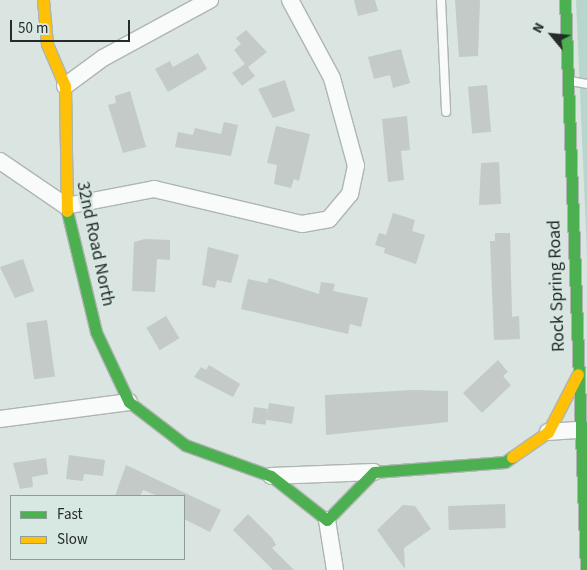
<!DOCTYPE html>
<html>
<head>
<meta charset="utf-8">
<style>
  body { margin:0 }
  #map { position:relative; width:587px; height:570px; overflow:hidden; background:#dae4e0; font-family:"Source Sans 3",sans-serif }
  div>[style] { position:absolute }
  [style*='--x'] { left:calc(var(--x)*1px); top:calc(var(--y)*1px); width:calc(var(--w)*1px); rotate:calc(var(--a)*1deg) }
  .green>* { inset:0; background:#b8d6cc }
  .building>* { inset:0; background:#c3cac7; transform-origin:0 0 }
  .roads { filter:drop-shadow(1px 0 #aeb5b2) drop-shadow(-1px 0 #aeb5b2) drop-shadow(0 1px #aeb5b2) drop-shadow(0 -1px #aeb5b2) }
  .lane>* { height:8px; margin:-4px; padding:0 4px; transform-origin:4px; border-radius:4px; background:#f9fbfa }
  .street>* { height:16px; margin:-8px; padding:0 8px; transform-origin:8px; border-radius:8px; background:#f9fbfa }
  .fast>* { height:11px; margin:-5.5px; padding:0 5.5px; transform-origin:5.5px; border-radius:5.5px; background:#4caf50 }
  .slow>* { height:11px; margin:-5.5px; padding:0 5.5px; transform-origin:5.5px; border-radius:5.5px; background:#ffc107 }
  span { translate:-50% -50%; white-space:nowrap; text-align:center; line-height:1.15; -webkit-text-stroke:4.5px #d7e7e1; paint-order:stroke }
  .street-label { font-size:18px; color:#252b29 }
  .legend { position:absolute; left:10px; top:495px; width:175px; height:65px; box-sizing:border-box; background:#d7e7e1; border:1px solid #909c97; margin:0; padding:6px 9px; list-style:none; font-size:15px; color:#252b29 }
  .legend li { display:flex; align-items:center; gap:10px; height:25px }
  .legend b { width:25px; border:1px solid #909c97 }
  .north { position:absolute; left:527px; top:10px; width:50px; height:50px; -webkit-text-stroke:4px #d7e7e1; paint-order:stroke; rotate:298deg; font-size:14px; font-weight:700; line-height:20px; text-align:center; color:#252b29 }
  .north::after { content:''; display:block; margin:auto; width:18px; height:22px; background:#252b29; clip-path:polygon(50% 0,100% 100%,50% 72%,0 100%) }
  .scale { position:absolute; left:10px; top:20px; width:120px; height:22px; box-sizing:border-box; border:2px solid #252b29; border-top:0; padding-left:6px; font-size:15px; line-height:18px; white-space:nowrap; color:#252b29; -webkit-text-stroke:4px #d7e7e1; paint-order:stroke }
</style>
</head>
<body>
<div id="map">
  <div class="green">
    <div style="clip-path:polygon(576px 0,587px 0,587px 256px,586px 230px)"></div>
  </div>
  <div class="building">
    <div style="clip-path:polygon(354px 0,375px 0,378px 11px,358px 16px)"></div>
    <div style="clip-path:polygon(455px 0,480px 0,478px 56px,459px 57px)"></div>
    <div style="clip-path:polygon(246px 30px,267px 52px,248px 67px,255px 76px,242px 86px,232px 73px,245px 64px,234px 50px,241px 44px,236px 38px)"></div>
    <div style="clip-path:polygon(401px 49px,410px 83px,393px 88px,390px 75px,374px 79px,368px 57px)"></div>
    <div style="clip-path:polygon(198px 53px,207px 69px,168px 92px,155px 69px,170px 61px,173px 67px)"></div>
    <div style="clip-path:polygon(285px 80px,295px 111px,273px 118px,258px 89px)"></div>
    <div style="left:487px;top:85px;width:47px;height:19px;rotate:85deg"></div>
    <div style="clip-path:polygon(130px 91px,146px 147px,123px 153px,108px 105px,116px 103px,115px 96px)"></div>
    <div style="clip-path:polygon(407px 116px,410px 150px,401px 151px,404px 180px,388px 182px,382px 119px)"></div>
    <div style="clip-path:polygon(224px 122px,238px 125px,231px 156px,175px 147px,178px 132px,193px 135px,195px 128px,221px 134px)"></div>
    <div style="clip-path:polygon(276px 126px,310px 134px,299px 181px,294px 179px,291px 188px,274px 184px,277px 165px,267px 163px)"></div>
    <div style="clip-path:polygon(499px 162px,501px 204px,479px 205px,481px 163px)"></div>
    <div style="clip-path:polygon(393px 213px,415px 220px,412px 231px,425px 235px,416px 264px,384px 253px,385px 248px,375px 245px,379px 233px,386px 235px)"></div>
    <div style="clip-path:polygon(495px 233px,510px 233px,512px 317px,519px 316px,520px 339px,494px 340px,490px 241px,495px 241px)"></div>
    <div style="clip-path:polygon(145px 239px,170px 240px,170px 260px,157px 259px,155px 292px,132px 291px,134px 242px)"></div>
    <div style="clip-path:polygon(208px 247px,239px 255px,231px 283px,217px 280px,215px 288px,202px 285px)"></div>
    <div style="clip-path:polygon(23px 259px,34px 291px,15px 298px,0 267px)"></div>
    <div style="clip-path:polygon(269px 278px,319px 294px,321px 282px,335px 284px,333px 291px,368px 298px,361px 327px,350px 324px,348px 334px,241px 309px,248px 279px,267px 283px)"></div>
    <div style="left:166px;top:316px;width:26px;height:23px;rotate:59deg"></div>
    <div style="left:47px;top:320px;width:57px;height:21px;rotate:82deg"></div>
    <div style="clip-path:polygon(498px 360px,508px 372px,503px 376px,511px 385px,482px 413px,463px 393px)"></div>
    <div style="clip-path:polygon(209px 365px,240px 384px,233px 397px,194px 377px,201px 367px,206px 370px)"></div>
    <div style="clip-path:polygon(414px 390px,448px 391px,448px 422px,326px 435px,325px 395px)"></div>
    <div style="left:269px;top:403px;width:26px;height:17px;rotate:9deg"></div>
    <div style="left:254px;top:407px;width:14px;height:16px;rotate:8deg"></div>
    <div style="clip-path:polygon(69px 455px,105px 460px,103px 476px,84px 474px,83px 481px,66px 479px)"></div>
    <div style="clip-path:polygon(46px 458px,48px 474px,32px 477px,33px 487px,20px 489px,13px 463px)"></div>
    <div style="clip-path:polygon(126px 465px,221px 510px,210px 532px,184px 519px,184px 496px,158px 496px,143px 490px,140px 496px,115px 496px)"></div>
    <div style="left:505px;top:504px;width:24px;height:57px;rotate:88deg"></div>
    <div style="clip-path:polygon(403px 505px,415px 506px,431px 529px,404px 548px,405px 569px,377px 530px)"></div>
    <div style="clip-path:polygon(248px 514px,272px 538px,276px 545px,272px 548px,294px 570px,273px 570px,233px 530px)"></div>
  </div>
  <div class="roads">
    <div class="lane">
      <div style="--x:441;--y:0;--w:112;--a:87.4"></div>
      <div style="--x:570;--y:81;--w:17;--a:10"></div>
    </div>
    <div class="street">
      <div style="--x:65;--y:86;--w:47;--a:-36.4"></div>
      <div style="--x:103;--y:58;--w:122;--a:-28.5"></div>
      <div style="--x:0;--y:161;--w:80;--a:34.3"></div>
      <div style="--x:66;--y:206;--w:90;--a:-10.9"></div>
      <div style="--x:154;--y:189;--w:152;--a:13.3"></div>
      <div style="--x:302;--y:224;--w:27;--a:-10"></div>
      <div style="--x:329;--y:219;--w:33;--a:-50"></div>
      <div style="--x:350;--y:194;--w:29;--a:-78"></div>
      <div style="--x:356;--y:166;--w:91;--a:-105.3"></div>
      <div style="--x:332;--y:78;--w:89;--a:-118.3"></div>
      <div style="--x:0;--y:419;--w:130;--a:-7.5"></div>
      <div style="--x:548;--y:432;--w:32;--a:-4"></div>
      <div style="--x:271;--y:476;--w:103;--a:-2.2"></div>
      <div style="--x:327;--y:520;--w:51;--a:80.9"></div>
    </div>
    <div class="fast">
      <div style="--x:565;--y:0;--w:570;--a:87.89"></div>
      <div style="--x:67;--y:211;--w:124;--a:76.5"></div>
      <div style="--x:96;--y:332;--w:77;--a:64.8"></div>
      <div style="--x:129;--y:402;--w:71;--a:37.5"></div>
      <div style="--x:185;--y:445;--w:91;--a:19.8"></div>
      <div style="--x:271;--y:476;--w:71;--a:38.2"></div>
      <div style="--x:327;--y:520;--w:67;--a:-45.6"></div>
      <div style="--x:374;--y:472;--w:131;--a:-4.4"></div>
      <div style="--x:505;--y:462;--w:9;--a:-36"></div>
    </div>
    <div class="slow">
      <div style="--x:43;--y:0;--w:44;--a:84.8"></div>
      <div style="--x:47;--y:44;--w:46;--a:66.8"></div>
      <div style="--x:65;--y:86;--w:125;--a:89.1"></div>
      <div style="--x:512;--y:457;--w:44;--a:-34.8"></div>
      <div style="--x:548;--y:432;--w:65;--a:-62.7"></div>
    </div>
  </div>
  <div class="street-label">
    <span style="left:95px;top:244px;rotate:78deg">32nd Road North</span>
    <span style="left:557px;top:286px;rotate:-92deg">Rock Spring Road</span>
  </div>
  <ul class="legend">
  <li><b style="height:6px;background:#4caf50"></b>Fast</li>
  <li><b style="height:6px;background:#ffc107"></b>Slow</li>
  </ul>
  <div class="north">N</div>
  <div class="scale">50 m</div>
</div>
</body>
</html>
